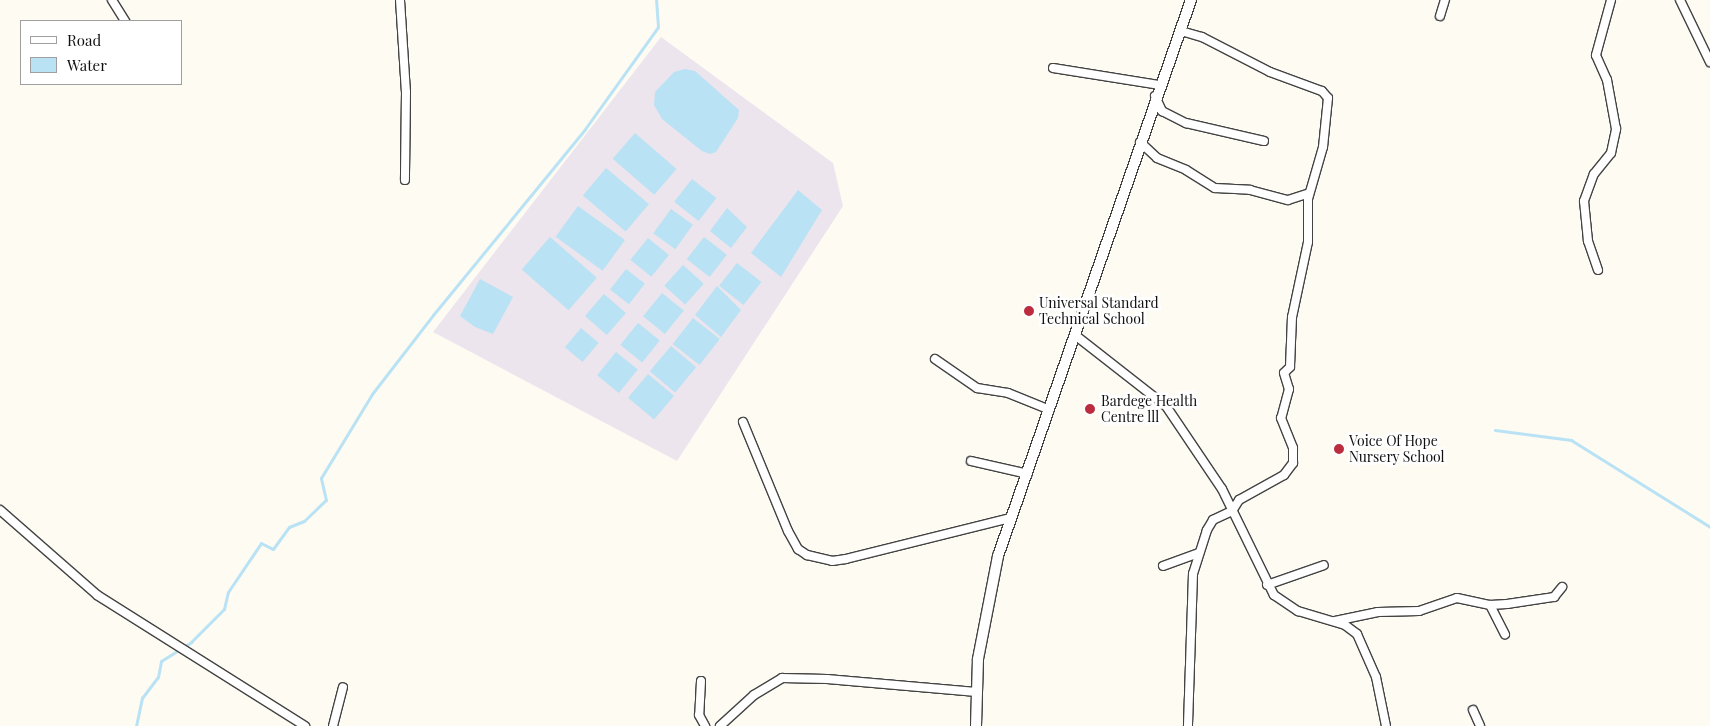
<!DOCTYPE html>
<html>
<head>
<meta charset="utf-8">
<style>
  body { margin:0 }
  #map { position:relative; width:1710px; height:726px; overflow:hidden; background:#fefbf3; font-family:"Playfair Display",serif }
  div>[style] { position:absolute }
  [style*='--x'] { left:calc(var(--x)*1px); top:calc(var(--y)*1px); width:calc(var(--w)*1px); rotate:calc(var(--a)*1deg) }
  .industrial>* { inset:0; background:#ece5ed }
  .water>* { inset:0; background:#b9e2f4; transform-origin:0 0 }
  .stream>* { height:3px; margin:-1.5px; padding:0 1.5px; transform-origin:1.5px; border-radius:1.5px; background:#b9e2f4 }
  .roads { filter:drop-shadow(1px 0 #434343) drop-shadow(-1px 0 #434343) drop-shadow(0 1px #434343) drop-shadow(0 -1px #434343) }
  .minor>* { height:8px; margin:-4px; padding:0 4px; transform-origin:4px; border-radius:4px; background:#fff }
  .tertiary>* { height:10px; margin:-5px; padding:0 5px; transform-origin:5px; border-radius:5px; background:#fff }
  .dots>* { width:14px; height:14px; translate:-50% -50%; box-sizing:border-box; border:2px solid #fff; border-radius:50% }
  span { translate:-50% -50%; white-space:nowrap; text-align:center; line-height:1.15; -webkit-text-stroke:5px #fff; paint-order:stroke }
  .poi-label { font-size:14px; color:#101010 }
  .left { translate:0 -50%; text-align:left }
  .legend { position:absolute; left:20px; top:20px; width:162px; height:65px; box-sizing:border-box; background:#fff; border:1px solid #9f9f9f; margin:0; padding:6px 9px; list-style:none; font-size:15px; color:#101010 }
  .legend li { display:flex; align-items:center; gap:10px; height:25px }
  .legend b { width:25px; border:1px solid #9f9f9f }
</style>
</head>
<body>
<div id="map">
  <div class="industrial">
    <div style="clip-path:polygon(661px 37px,833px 163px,843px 206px,677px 461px,433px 332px)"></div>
  </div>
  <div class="water">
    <div style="clip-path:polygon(685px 69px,695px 71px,739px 110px,738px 118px,716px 152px,710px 154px,702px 151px,662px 119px,654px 105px,655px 92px,674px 72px)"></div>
    <div style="left:635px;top:133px;width:55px;height:34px;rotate:41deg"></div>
    <div style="left:606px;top:168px;width:56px;height:36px;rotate:40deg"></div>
    <div style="left:692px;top:179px;width:31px;height:29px;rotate:38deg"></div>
    <div style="clip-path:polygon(798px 190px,822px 210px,781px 277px,751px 253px)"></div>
    <div style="left:578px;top:206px;width:58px;height:38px;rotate:36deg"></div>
    <div style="clip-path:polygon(727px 208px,747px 227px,731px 248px,710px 231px)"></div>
    <div style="left:671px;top:209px;width:27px;height:30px;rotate:36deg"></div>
    <div style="left:550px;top:237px;width:62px;height:43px;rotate:41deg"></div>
    <div style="left:704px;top:237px;width:29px;height:28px;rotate:38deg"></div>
    <div style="left:648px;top:238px;width:27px;height:28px;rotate:39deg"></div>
    <div style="left:737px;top:263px;width:31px;height:29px;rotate:38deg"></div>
    <div style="left:683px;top:265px;width:28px;height:28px;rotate:42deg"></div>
    <div style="left:626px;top:269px;width:24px;height:26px;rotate:38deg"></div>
    <div style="clip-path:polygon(480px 279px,513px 297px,493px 334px,475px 327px,460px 316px)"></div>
    <div style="clip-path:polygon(717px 286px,741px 310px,721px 337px,695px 315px)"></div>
    <div style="left:662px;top:293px;width:28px;height:30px;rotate:39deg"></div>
    <div style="left:604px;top:294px;width:29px;height:29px;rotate:41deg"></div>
    <div style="left:693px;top:318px;width:34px;height:33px;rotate:38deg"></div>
    <div style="left:638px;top:323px;width:28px;height:28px;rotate:39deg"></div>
    <div style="left:581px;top:328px;width:23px;height:25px;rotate:40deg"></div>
    <div style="left:671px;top:346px;width:33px;height:33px;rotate:40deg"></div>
    <div style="left:616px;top:352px;width:28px;height:30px;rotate:39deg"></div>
    <div style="left:648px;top:374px;width:34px;height:31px;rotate:40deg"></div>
  </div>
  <div class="stream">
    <div style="--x:1495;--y:430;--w:77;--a:7.5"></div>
    <div style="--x:1571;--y:440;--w:164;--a:32"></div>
    <div style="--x:136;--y:726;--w:29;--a:-78"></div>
    <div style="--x:142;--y:698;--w:26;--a:-53"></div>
    <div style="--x:158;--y:677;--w:16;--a:-79"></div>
    <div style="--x:161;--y:661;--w:36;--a:-32"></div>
    <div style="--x:191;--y:642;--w:47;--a:-45"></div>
    <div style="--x:224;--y:609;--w:17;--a:-77"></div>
    <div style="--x:228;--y:592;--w:59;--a:-56"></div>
    <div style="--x:261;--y:543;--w:13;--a:27"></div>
    <div style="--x:273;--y:549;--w:27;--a:-54"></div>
    <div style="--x:289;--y:527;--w:16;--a:-22"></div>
    <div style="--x:304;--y:521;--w:30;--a:-44"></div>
    <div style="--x:326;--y:500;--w:23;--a:-103"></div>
    <div style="--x:321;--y:478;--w:98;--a:-58.7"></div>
    <div style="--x:372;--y:394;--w:100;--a:-52.3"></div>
    <div style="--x:433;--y:315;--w:240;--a:-50.7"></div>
    <div style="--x:585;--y:129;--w:125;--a:-54.4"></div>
    <div style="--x:658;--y:27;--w:27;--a:-94"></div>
  </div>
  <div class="roads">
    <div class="minor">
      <div style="--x:112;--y:0;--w:25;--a:58"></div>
      <div style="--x:400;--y:0;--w:92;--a:86.3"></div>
      <div style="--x:406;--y:92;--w:88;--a:90.7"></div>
      <div style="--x:1680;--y:0;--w:69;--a:64.2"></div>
      <div style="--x:1440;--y:16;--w:17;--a:-73"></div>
      <div style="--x:1181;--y:31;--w:22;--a:16"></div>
      <div style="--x:1202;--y:37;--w:76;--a:27.2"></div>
      <div style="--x:1270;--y:72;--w:55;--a:20.1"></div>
      <div style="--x:1322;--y:91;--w:9;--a:49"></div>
      <div style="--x:1328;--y:98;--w:49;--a:95.8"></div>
      <div style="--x:1323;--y:147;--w:54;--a:106.1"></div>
      <div style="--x:1308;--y:199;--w:43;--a:90"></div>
      <div style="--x:1308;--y:242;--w:77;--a:102"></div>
      <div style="--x:1292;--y:317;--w:50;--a:92.3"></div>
      <div style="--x:1290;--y:367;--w:8;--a:135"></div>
      <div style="--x:1284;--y:373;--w:17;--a:73"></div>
      <div style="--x:1289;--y:389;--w:30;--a:105"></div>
      <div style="--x:1281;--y:418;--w:32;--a:68"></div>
      <div style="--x:1293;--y:448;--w:15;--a:90"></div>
      <div style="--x:1293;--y:463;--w:15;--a:127"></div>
      <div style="--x:1284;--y:475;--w:51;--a:150.9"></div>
      <div style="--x:1239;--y:500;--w:13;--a:122"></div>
      <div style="--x:1232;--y:511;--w:21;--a:155"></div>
      <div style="--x:1213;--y:520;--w:12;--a:121"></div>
      <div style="--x:1207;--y:530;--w:46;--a:107.7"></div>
      <div style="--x:1193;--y:574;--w:152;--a:91.9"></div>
      <div style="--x:1053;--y:68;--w:107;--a:9.1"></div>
      <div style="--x:1155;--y:96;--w:17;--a:65"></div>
      <div style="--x:1162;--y:111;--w:27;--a:27"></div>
      <div style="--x:1186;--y:123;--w:80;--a:13"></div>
      <div style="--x:1140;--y:142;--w:23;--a:43"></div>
      <div style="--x:1157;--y:158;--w:31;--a:22"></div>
      <div style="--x:1186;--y:170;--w:34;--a:32"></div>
      <div style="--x:1215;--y:188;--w:35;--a:3"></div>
      <div style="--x:1250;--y:190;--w:39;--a:15"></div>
      <div style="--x:1288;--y:200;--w:22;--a:-18"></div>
      <div style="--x:1598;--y:270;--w:31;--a:-109"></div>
      <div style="--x:1588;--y:241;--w:40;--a:-95.7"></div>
      <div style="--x:1584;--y:201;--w:29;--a:-70"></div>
      <div style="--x:1594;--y:174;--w:27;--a:-51"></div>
      <div style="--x:1611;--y:153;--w:25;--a:-78"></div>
      <div style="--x:1616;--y:129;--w:50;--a:-100.4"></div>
      <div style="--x:1607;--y:80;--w:27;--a:-114"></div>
      <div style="--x:1596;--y:55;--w:57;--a:-74.7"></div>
      <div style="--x:1075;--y:335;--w:115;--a:38"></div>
      <div style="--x:1166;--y:406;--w:100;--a:56"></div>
      <div style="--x:1222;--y:489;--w:118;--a:63.9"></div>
      <div style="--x:1274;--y:595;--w:29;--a:34"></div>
      <div style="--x:1298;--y:611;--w:49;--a:16.6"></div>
      <div style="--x:1345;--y:625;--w:15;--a:37"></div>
      <div style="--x:1357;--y:634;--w:47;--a:66.2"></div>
      <div style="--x:1376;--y:677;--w:50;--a:78.5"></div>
      <div style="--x:935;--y:359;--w:51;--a:34.6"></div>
      <div style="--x:977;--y:388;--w:31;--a:9"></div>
      <div style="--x:1008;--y:393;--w:45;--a:22"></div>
      <div style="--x:743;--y:422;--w:118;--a:67.6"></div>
      <div style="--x:788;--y:531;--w:21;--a:61"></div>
      <div style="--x:798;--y:549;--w:11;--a:34"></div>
      <div style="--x:807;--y:555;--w:26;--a:13"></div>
      <div style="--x:832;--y:561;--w:14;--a:-8"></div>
      <div style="--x:846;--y:559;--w:170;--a:-14"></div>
      <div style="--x:971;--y:461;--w:58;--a:12.8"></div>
      <div style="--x:0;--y:510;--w:129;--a:41.2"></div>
      <div style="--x:97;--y:595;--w:246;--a:32.2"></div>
      <div style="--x:1163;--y:566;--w:38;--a:-20"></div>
      <div style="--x:1267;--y:585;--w:60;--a:-19.3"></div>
      <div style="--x:1490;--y:605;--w:33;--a:63"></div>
      <div style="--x:1335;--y:621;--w:44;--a:-11.8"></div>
      <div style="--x:1378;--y:612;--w:41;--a:-1.4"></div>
      <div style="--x:1419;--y:611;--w:40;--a:-18.9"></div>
      <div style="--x:1457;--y:598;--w:34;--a:12"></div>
      <div style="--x:1490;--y:605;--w:17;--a:-3"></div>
      <div style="--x:1507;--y:604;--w:48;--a:-8.5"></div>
      <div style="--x:1554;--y:597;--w:13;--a:-51"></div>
      <div style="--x:701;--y:681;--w:34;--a:93"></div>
      <div style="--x:699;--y:715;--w:13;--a:61"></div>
      <div style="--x:1473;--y:710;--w:17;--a:66"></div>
      <div style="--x:333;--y:726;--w:40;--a:-75.6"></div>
      <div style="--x:720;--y:726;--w:46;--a:-42.4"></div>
      <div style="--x:754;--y:695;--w:33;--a:-31"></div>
      <div style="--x:782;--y:678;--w:45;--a:1.3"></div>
      <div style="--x:827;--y:679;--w:150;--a:5"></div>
    </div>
    <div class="tertiary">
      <div style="--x:976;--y:726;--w:67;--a:-88.3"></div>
      <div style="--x:978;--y:659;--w:105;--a:-79"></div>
      <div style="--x:998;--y:556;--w:589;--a:-70.86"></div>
    </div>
  </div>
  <div class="dots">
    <div style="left:1029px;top:311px;background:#bb2c3e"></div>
    <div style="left:1090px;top:409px;background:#bb2c3e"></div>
    <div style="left:1339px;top:449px;background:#bb2c3e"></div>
  </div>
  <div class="poi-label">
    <span class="left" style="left:1039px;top:311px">Universal Standard<br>Technical School</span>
    <span class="left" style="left:1101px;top:409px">Bardege Health<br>Centre lll</span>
    <span class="left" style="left:1349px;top:449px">Voice Of Hope<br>Nursery School</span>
  </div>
  <ul class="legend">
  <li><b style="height:6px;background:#fff"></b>Road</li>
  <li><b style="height:14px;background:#b9e2f4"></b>Water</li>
  </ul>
</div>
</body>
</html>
